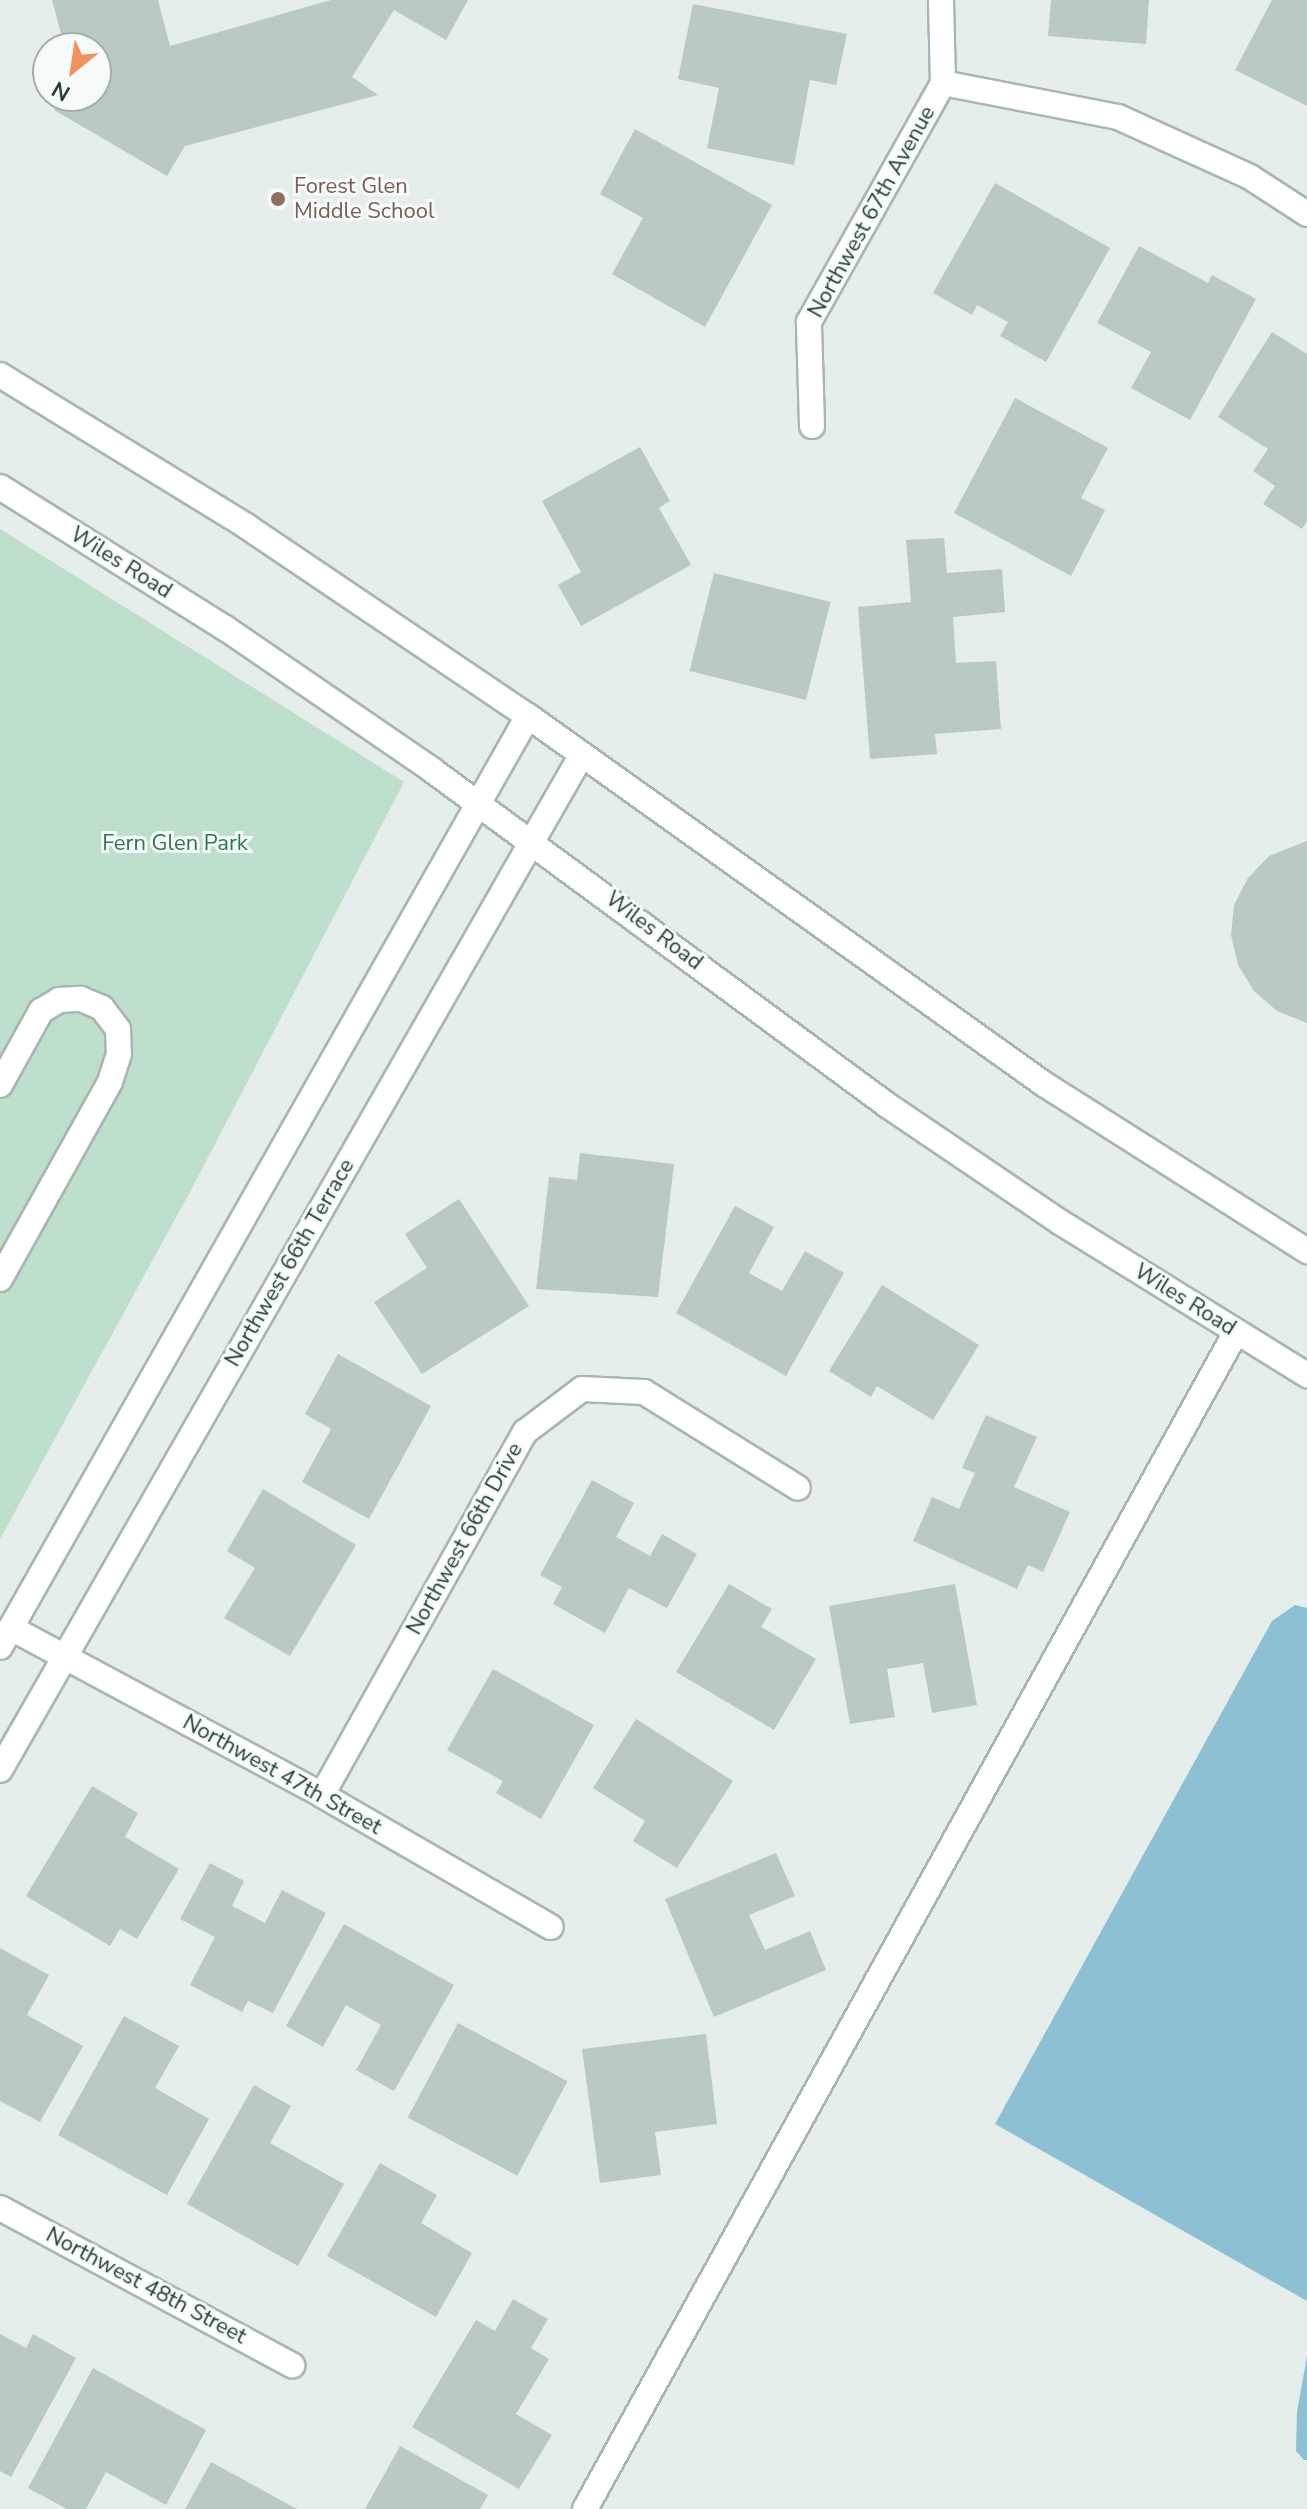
<!DOCTYPE html>
<html>
<head>
<meta charset="utf-8">
<style>
  body { margin:0 }
  #map { position:relative; width:1307px; height:2509px; overflow:hidden; background:#e5eeeb; font-family:"Nunito Sans",sans-serif }
  div>[style] { position:absolute }
  [style*='--x'] { left:calc(var(--x)*1px); top:calc(var(--y)*1px); width:calc(var(--w)*1px); rotate:calc(var(--a)*1deg) }
  .green>* { inset:0; background:#bedfcb }
  .water>* { inset:0; background:#8dc0d3 }
  .building>* { inset:0; background:#bac9c4; transform-origin:0 0 }
  .roads { filter:drop-shadow(2px 0 #a7b6b3) drop-shadow(-2px 0 #a7b6b3) drop-shadow(0 2px #a7b6b3) drop-shadow(0 -2px #a7b6b3) }
  .lane>* { height:24px; margin:-12px; padding:0 12px; transform-origin:12px; border-radius:12px; background:#fff }
  .street>* { height:24px; margin:-12px; padding:0 12px; transform-origin:12px; border-radius:12px; background:#fff }
  .secondary>* { height:24px; margin:-12px; padding:0 12px; transform-origin:12px; border-radius:12px; background:#fff }
  .dots>* { width:22px; height:22px; translate:-50% -50%; box-sizing:border-box; border:4px solid #f6faf9; border-radius:50% }
  span { translate:-50% -50%; white-space:nowrap; text-align:center; line-height:1.15; -webkit-text-stroke:6px #f6faf9; paint-order:stroke }
  .education-label { font-size:22px; color:#785e54 }
  .left { translate:0 -50%; text-align:left }
  .street-label { font-size:22px; color:#24403c }
  .park-label { font-size:22px; color:#2d7852 }
  .north { position:absolute; left:32px; top:32px; width:80px; height:80px; box-sizing:border-box; background:#f6faf9; border:2px solid #a2b0ad; border-radius:50%; rotate:210deg; font-size:22px; font-weight:700; line-height:32px; text-align:center; color:#24403c }
  .north::after { content:''; display:block; margin:auto; width:28px; height:36px; background:#f2935f; clip-path:polygon(50% 0,100% 100%,50% 72%,0 100%) }
</style>
</head>
<body>
<div id="map">
  <div class="green">
    <div style="clip-path:polygon(0 529px,404px 782px,191px 1190px,0 1539px)"></div>
  </div>
  <div class="water">
    <div style="clip-path:polygon(1295px 1605px,1307px 1608px,1307px 2301px,995px 2124px,1272px 1621px)"></div>
    <div style="clip-path:polygon(1307px 2356px,1307px 2460px,1304px 2460px,1296px 2451px,1297px 2412px)"></div>
  </div>
  <div class="building">
    <div style="clip-path:polygon(52px 0,158px 0,170px 46px,331px 0,468px 0,446px 40px,394px 10px,352px 77px,378px 95px,185px 146px,167px 176px,54px 110px,62px 96px,96px 96px,96px 48px,65px 48px)"></div>
    <div style="clip-path:polygon(1051px 0,1149px 0,1146px 44px,1048px 36px)"></div>
    <div style="clip-path:polygon(1272px 0,1307px 0,1307px 106px,1235px 70px)"></div>
    <div style="clip-path:polygon(693px 4px,847px 34px,836px 85px,810px 80px,794px 165px,707px 148px,719px 88px,678px 79px)"></div>
    <div style="clip-path:polygon(635px 129px,772px 205px,705px 327px,612px 274px,643px 218px,600px 194px)"></div>
    <div style="clip-path:polygon(995px 183px,1110px 248px,1046px 362px,1000px 336px,1008px 322px,977px 305px,972px 315px,933px 293px)"></div>
    <div style="clip-path:polygon(1139px 246px,1208px 283px,1212px 275px,1256px 299px,1190px 420px,1131px 388px,1151px 352px,1097px 323px)"></div>
    <div style="clip-path:polygon(1272px 332px,1307px 354px,1307px 521px,1302px 529px,1263px 504px,1275px 486px,1253px 471px,1268px 449px,1218px 417px)"></div>
    <div style="clip-path:polygon(1015px 398px,1108px 448px,1081px 498px,1105px 510px,1071px 576px,954px 513px)"></div>
    <div style="clip-path:polygon(640px 447px,670px 501px,659px 508px,691px 565px,581px 626px,558px 585px,581px 572px,542px 501px)"></div>
    <div style="clip-path:polygon(944px 538px,947px 573px,1002px 569px,1005px 612px,953px 617px,956px 663px,996px 661px,1001px 729px,935px 734px,937px 754px,870px 759px,858px 607px,911px 602px,906px 540px)"></div>
    <div style="left:714px;top:573px;width:120px;height:101px;rotate:14deg"></div>
    <div style="clip-path:polygon(1307px 841px,1307px 1023px,1277px 1011px,1254px 991px,1238px 965px,1231px 935px,1234px 905px,1248px 878px,1269px 856px)"></div>
    <div style="clip-path:polygon(580px 1153px,674px 1164px,658px 1297px,536px 1289px,549px 1177px,577px 1180px)"></div>
    <div style="clip-path:polygon(459px 1199px,529px 1306px,422px 1374px,374px 1302px,427px 1268px,405px 1234px)"></div>
    <div style="clip-path:polygon(735px 1206px,774px 1227px,749px 1273px,782px 1291px,805px 1251px,844px 1273px,786px 1376px,676px 1313px)"></div>
    <div style="clip-path:polygon(882px 1285px,979px 1345px,933px 1420px,877px 1386px,871px 1397px,829px 1371px)"></div>
    <div style="clip-path:polygon(338px 1354px,431px 1406px,369px 1519px,302px 1482px,331px 1429px,305px 1414px)"></div>
    <div style="clip-path:polygon(986px 1415px,1037px 1437px,1014px 1487px,1070px 1512px,1043px 1572px,1028px 1565px,1017px 1589px,913px 1541px,932px 1497px,959px 1509px,975px 1473px,962px 1468px)"></div>
    <div style="clip-path:polygon(592px 1480px,634px 1503px,616px 1537px,650px 1556px,662px 1534px,697px 1554px,667px 1608px,629px 1588px,605px 1633px,553px 1604px,562px 1587px,540px 1575px)"></div>
    <div style="clip-path:polygon(263px 1489px,356px 1545px,290px 1656px,224px 1618px,255px 1568px,227px 1551px)"></div>
    <div style="clip-path:polygon(729px 1584px,772px 1609px,761px 1627px,816px 1659px,774px 1730px,676px 1672px)"></div>
    <div style="clip-path:polygon(955px 1584px,977px 1705px,932px 1713px,923px 1663px,887px 1669px,895px 1717px,850px 1724px,829px 1606px)"></div>
    <div style="clip-path:polygon(493px 1669px,594px 1725px,541px 1819px,496px 1793px,503px 1781px,447px 1750px)"></div>
    <div style="clip-path:polygon(636px 1719px,733px 1781px,677px 1868px,633px 1841px,645px 1821px,593px 1788px)"></div>
    <div style="clip-path:polygon(92px 1786px,138px 1813px,125px 1837px,179px 1869px,137px 1939px,120px 1929px,110px 1946px,26px 1896px)"></div>
    <div style="clip-path:polygon(776px 1853px,795px 1896px,749px 1915px,765px 1950px,810px 1931px,826px 1970px,714px 2017px,665px 1899px)"></div>
    <div style="clip-path:polygon(210px 1863px,244px 1881px,232px 1906px,265px 1923px,282px 1890px,326px 1913px,273px 2013px,248px 2001px,242px 2012px,190px 1985px,215px 1937px,180px 1919px)"></div>
    <div style="clip-path:polygon(344px 1924px,454px 1985px,394px 2091px,356px 2070px,381px 2025px,346px 2005px,323px 2047px,286px 2026px)"></div>
    <div style="clip-path:polygon(0 1948px,49px 1975px,27px 2015px,83px 2046px,40px 2122px,0 2101px)"></div>
    <div style="clip-path:polygon(124px 2016px,179px 2046px,155px 2088px,209px 2119px,167px 2195px,58px 2135px)"></div>
    <div style="left:458px;top:2023px;width:124px;height:107px;rotate:28deg"></div>
    <div style="clip-path:polygon(706px 2034px,717px 2124px,655px 2132px,661px 2175px,600px 2183px,582px 2049px)"></div>
    <div style="clip-path:polygon(254px 2085px,291px 2106px,270px 2143px,344px 2184px,298px 2266px,187px 2204px)"></div>
    <div style="clip-path:polygon(380px 2163px,437px 2195px,421px 2223px,472px 2253px,436px 2317px,327px 2256px)"></div>
    <div style="clip-path:polygon(513px 2299px,548px 2319px,531px 2348px,549px 2359px,516px 2414px,552px 2435px,519px 2489px,412px 2427px,476px 2320px,495px 2331px)"></div>
    <div style="clip-path:polygon(0 2334px,26px 2348px,33px 2334px,76px 2358px,11px 2477px,0 2471px)"></div>
    <div style="clip-path:polygon(93px 2368px,206px 2430px,166px 2505px,106px 2472px,86px 2509px,67px 2509px,28px 2488px)"></div>
    <div style="clip-path:polygon(400px 2446px,488px 2495px,480px 2509px,365px 2509px)"></div>
    <div style="clip-path:polygon(211px 2462px,297px 2509px,185px 2509px)"></div>
  </div>
  <div class="roads">
    <div class="lane">
      <div style="--x:0;--y:1085;--w:85;--a:-61"></div>
      <div style="--x:41;--y:1011;--w:21;--a:-31"></div>
      <div style="--x:59;--y:1000;--w:22;--a:-3"></div>
      <div style="--x:81;--y:999;--w:23;--a:23"></div>
      <div style="--x:102;--y:1008;--w:26;--a:53"></div>
      <div style="--x:118;--y:1029;--w:25;--a:88"></div>
      <div style="--x:119;--y:1054;--w:29;--a:108"></div>
      <div style="--x:110;--y:1082;--w:226;--a:119.2"></div>
      <div style="--x:585;--y:2509;--w:1345;--a:-61.05"></div>
    </div>
    <div class="street">
      <div style="--x:943;--y:83;--w:178;--a:11"></div>
      <div style="--x:1118;--y:117;--w:145;--a:24.4"></div>
      <div style="--x:1250;--y:177;--w:68;--a:33"></div>
      <div style="--x:812;--y:426;--w:104;--a:-91.7"></div>
      <div style="--x:809;--y:322;--w:274;--a:-60.7"></div>
      <div style="--x:943;--y:83;--w:83;--a:-91.4"></div>
      <div style="--x:11;--y:1628;--w:353;--a:28.2"></div>
      <div style="--x:322;--y:1795;--w:264;--a:30"></div>
      <div style="--x:322;--y:1795;--w:416;--a:-60.8"></div>
      <div style="--x:525;--y:1432;--w:71;--a:-37"></div>
      <div style="--x:582;--y:1389;--w:62;--a:2.8"></div>
      <div style="--x:644;--y:1392;--w:181;--a:31.9"></div>
      <div style="--x:0;--y:2208;--w:332;--a:28.3"></div>
    </div>
    <div class="secondary">
      <div style="--x:0;--y:375;--w:289;--a:31.5"></div>
      <div style="--x:246;--y:526;--w:340;--a:34"></div>
      <div style="--x:528;--y:716;--w:634;--a:35.5"></div>
      <div style="--x:1044;--y:1084;--w:312;--a:32.4"></div>
      <div style="--x:0;--y:487;--w:266;--a:32.1"></div>
      <div style="--x:225;--y:628;--w:251;--a:34.4"></div>
      <div style="--x:432;--y:770;--w:565;--a:36.36"></div>
      <div style="--x:887;--y:1105;--w:209;--a:34.1"></div>
      <div style="--x:1060;--y:1222;--w:291;--a:31.8"></div>
      <div style="--x:0;--y:1647;--w:1070;--a:-60.44"></div>
      <div style="--x:0;--y:1770;--w:1169;--a:-60.19"></div>
    </div>
  </div>
  <div class="dots">
    <div style="left:278px;top:199px;background:#8d6e63"></div>
  </div>
  <div class="education-label">
    <span class="left" style="left:294px;top:199px">Forest Glen<br>Middle School</span>
  </div>
  <div class="street-label">
    <span style="left:872px;top:212px;rotate:-61deg">Northwest 67th Avenue</span>
    <span style="left:121px;top:563px;rotate:32deg">Wiles Road</span>
    <span style="left:654px;top:931px;rotate:37deg">Wiles Road</span>
    <span style="left:290px;top:1263px;rotate:-60deg">Northwest 66th Terrace</span>
    <span style="left:1185px;top:1300px;rotate:32deg">Wiles Road</span>
    <span style="left:465px;top:1539px;rotate:-61deg">Northwest 66th Drive</span>
    <span style="left:282px;top:1775px;rotate:29deg">Northwest 47th Street</span>
    <span style="left:146px;top:2286px;rotate:28deg">Northwest 48th Street</span>
  </div>
  <div class="park-label">
    <span style="left:175px;top:844px">Fern Glen Park</span>
  </div>
  <div class="north">N</div>
</div>
</body>
</html>
